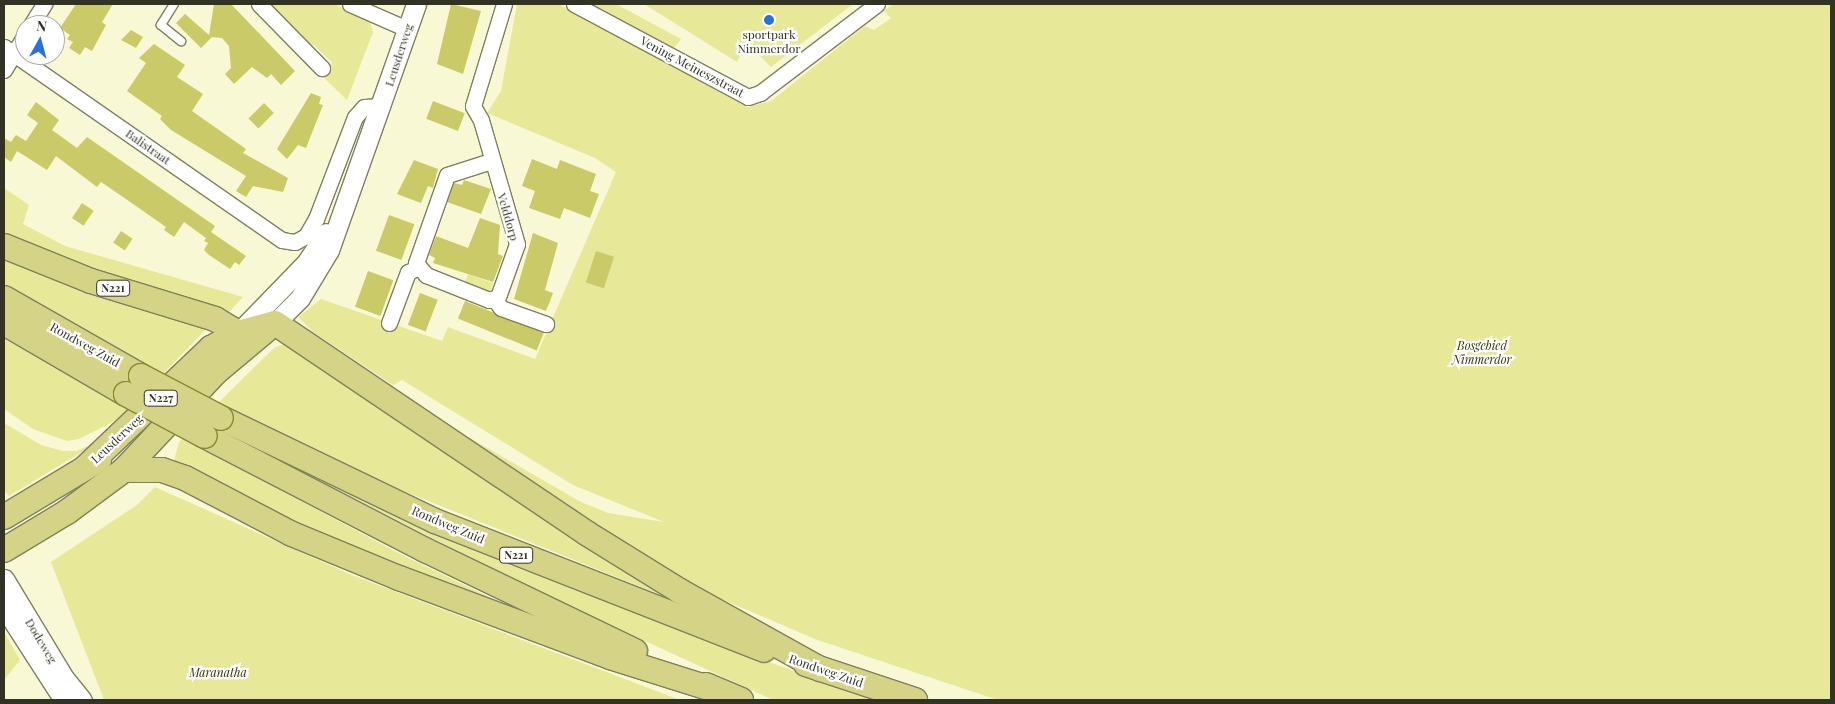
<!DOCTYPE html>
<html>
<head>
<meta charset="utf-8">
<style>
  body { margin:0 }
  #map { position:relative; width:1835px; height:704px; overflow:hidden; background:#f8f9d4; font-family:"Playfair Display",serif }
  div>[style] { position:absolute }
  [style*='--x'] { left:calc(var(--x)*1px); top:calc(var(--y)*1px); width:calc(var(--w)*1px); rotate:calc(var(--a)*1deg) }
  .green>* { inset:0; background:#e7e898; transform-origin:0 0 }
  .building>* { inset:0; background:#cbca68; transform-origin:0 0 }
  .roads { filter:drop-shadow(1px 0 #7f805f) drop-shadow(-1px 0 #7f805f) drop-shadow(0 1px #7f805f) drop-shadow(0 -1px #7f805f) }
  .service>* { height:8px; margin:-4px; padding:0 4px; transform-origin:4px; border-radius:4px; background:#fff }
  .minor>* { height:15px; margin:-7.5px; padding:0 7.5px; transform-origin:7.5px; border-radius:7.5px; background:#fff }
  .tertiary>* { height:19px; margin:-9.5px; padding:0 9.5px; transform-origin:9.5px; border-radius:9.5px; background:#fff }
  .primary>* { height:24px; margin:-12px; padding:0 12px; transform-origin:12px; border-radius:12px; background:#d4d386 }
  .bridges { filter:drop-shadow(1px 0 #898830) drop-shadow(-1px 0 #898830) drop-shadow(0 1px #898830) drop-shadow(0 -1px #898830) }
  .primary-bridge>* { height:24px; margin:-12px; padding:0 12px; transform-origin:12px; border-radius:12px; background:#d4d386 }
  .dots>* { width:14px; height:14px; translate:-50% -50%; box-sizing:border-box; border:2px solid #fff; border-radius:50% }
  span { translate:-50% -50%; white-space:nowrap; text-align:center; line-height:1.15; -webkit-text-stroke:4.5px #fff; paint-order:stroke }
  .shield-label span { padding:1px 4px; background:#fff; border:1px solid; border-radius:4px; -webkit-text-stroke-width:0 }
  .shield-label { font-size:11px; color:#333325; font-weight:700 }
  .poi-label { font-size:12px; color:#333325 }
  .street-label { font-size:12px; color:#333325 }
  .park-label { font-size:12px; color:#36350a; font-style:italic }
  .frame { position:absolute; inset:0; border:5px solid #333325; pointer-events:none }
  .north { position:absolute; left:15px; top:15px; width:50px; height:50px; box-sizing:border-box; background:#fff; border:1px solid #adada8; border-radius:50%; rotate:7deg; font-size:14px; font-weight:700; line-height:20px; text-align:center; color:#333325 }
  .north::after { content:''; display:block; margin:auto; width:18px; height:22px; background:#2772dd; clip-path:polygon(50% 0,100% 100%,50% 72%,0 100%) }
</style>
</head>
<body>
<div id="map">
  <div class="green">
    <div style="clip-path:polygon(268px 4px,333px 4px,369px 19px,373px 32px,347px 100px,321px 75px,332px 63px,314px 45px,305px 45px)"></div>
    <div style="clip-path:polygon(517px 4px,558px 4px,747px 107px,771px 101px,865px 26px,874px 30px,891px 18px,884px 11px,893px 4px,1831px 4px,1831px 700px,998px 700px,815px 639px,684px 583px,598px 530px,456px 430px,581px 502px,608px 513px,664px 522px,573px 485px,402px 380px,393px 385px,313px 332px,298px 317px,321px 299px,442px 341px,448px 327px,535px 359px,616px 172px,595px 158px,487px 113px,501px 91px)"></div>
    <div style="clip-path:polygon(586px 4px,616px 4px,681px 39px,672px 51px)"></div>
    <div style="clip-path:polygon(644px 4px,853px 4px,771px 67px,747px 43px,737px 62px)"></div>
    <div style="clip-path:polygon(4px 188px,29px 205px,23px 224px,65px 246px,243px 297px,228px 313px,4px 240px)"></div>
    <div style="clip-path:polygon(4px 253px,210px 325px,164px 373px,127px 357px,4px 287px)"></div>
    <div style="left:468px;top:274px;width:27px;height:14px;rotate:20deg"></div>
    <div style="clip-path:polygon(4px 339px,67px 373px,134px 411px,79px 439px,67px 441px,33px 429px,4px 409px)"></div>
    <div style="clip-path:polygon(285px 344px,296px 350px,683px 604px,406px 492px,243px 419px,218px 403px,275px 347px)"></div>
    <div style="clip-path:polygon(4px 423px,41px 445px,63px 451px,77px 451px,105px 438px,9px 496px,4px 490px)"></div>
    <div style="clip-path:polygon(183px 438px,404px 556px,523px 613px,404px 575px,173px 464px,179px 442px)"></div>
    <div style="clip-path:polygon(323px 482px,510px 565px,774px 664px,882px 700px,773px 700px,532px 589px)"></div>
    <div style="clip-path:polygon(155px 487px,352px 575px,680px 700px,104px 700px,51px 562px,137px 505px)"></div>
    <div style="clip-path:polygon(4px 632px,20px 660px,4px 680px)"></div>
  </div>
  <div class="building">
    <div style="clip-path:polygon(76px 4px,113px 4px,102px 22px,106px 25px,92px 51px,85px 47px,80px 55px,69px 48px,73px 42px,67px 39px,70px 35px,60px 28px)"></div>
    <div style="clip-path:polygon(214px 4px,231px 4px,295px 71px,281px 85px,271px 74px,267px 78px,252px 67px,234px 84px,225px 74px,231px 68px,229px 46px,222px 38px,212px 37px,201px 48px,176px 23px,185px 14px,209px 35px)"></div>
    <div style="clip-path:polygon(451px 4px,481px 11px,463px 74px,437px 64px)"></div>
    <div style="clip-path:polygon(131px 30px,143px 37px,136px 48px,121px 40px)"></div>
    <div style="clip-path:polygon(154px 44px,185px 65px,177px 77px,203px 94px,192px 111px,246px 149px,243px 153px,288px 178px,283px 192px,253px 186px,246px 197px,236px 191px,246px 176px,171px 130px,160px 119px,162px 116px,127px 91px,146px 63px,139px 58px)"></div>
    <div style="clip-path:polygon(311px 93px,321px 97px,319px 104px,323px 105px,306px 148px,298px 145px,287px 159px,277px 149px)"></div>
    <div style="left:433px;top:101px;width:34px;height:19px;rotate:21deg"></div>
    <div style="clip-path:polygon(36px 102px,59px 120px,52px 130px,77px 148px,87px 137px,215px 226px,211px 232px,246px 256px,239px 265px,235px 262px,230px 269px,209px 255px,204px 250px,208px 243px,204px 241px,206px 238px,184px 222px,174px 237px,164px 230px,166px 227px,123px 197px,101px 182px,97px 187px,56px 156px,47px 170px,17px 151px,11px 162px,4px 157px,4px 138px,11px 142px,16px 135px,26px 141px,38px 123px,27px 115px)"></div>
    <div style="left:264px;top:103px;width:14px;height:22px;rotate:45deg"></div>
    <div style="clip-path:polygon(532px 159px,557px 169px,560px 160px,596px 174px,590px 191px,599px 194px,590px 218px,564px 208px,560px 219px,529px 208px,535px 191px,522px 186px)"></div>
    <div style="clip-path:polygon(414px 160px,438px 169px,433px 188px,428px 186px,421px 203px,397px 194px)"></div>
    <div style="clip-path:polygon(464px 180px,491px 189px,481px 214px,447px 202px,454px 183px,462px 185px)"></div>
    <div style="left:82px;top:203px;width:14px;height:18px;rotate:34deg"></div>
    <div style="left:389px;top:215px;width:27px;height:38px;rotate:20deg"></div>
    <div style="clip-path:polygon(480px 218px,500px 225px,498px 254px,503px 256px,493px 282px,433px 263px,435px 258px,429px 255px,436px 236px,468px 248px)"></div>
    <div style="left:121px;top:231px;width:14px;height:14px;rotate:34deg"></div>
    <div style="clip-path:polygon(533px 233px,558px 243px,545px 290px,553px 293px,546px 311px,514px 299px)"></div>
    <div style="left:596px;top:251px;width:19px;height:33px;rotate:18deg"></div>
    <div style="left:368px;top:271px;width:27px;height:38px;rotate:20deg"></div>
    <div style="left:420px;top:293px;width:19px;height:34px;rotate:21deg"></div>
    <div style="left:465px;top:301px;width:85px;height:19px;rotate:22deg"></div>
  </div>
  <div class="roads">
    <div class="service">
      <div style="--x:174;--y:4;--w:25;--a:122"></div>
      <div style="--x:161;--y:25;--w:26;--a:39"></div>
    </div>
    <div class="minor">
      <div style="--x:259;--y:4;--w:90;--a:45.5"></div>
      <div style="--x:350;--y:4;--w:62;--a:23.7"></div>
      <div style="--x:574;--y:4;--w:197;--a:28.1"></div>
      <div style="--x:748;--y:97;--w:13;--a:-18"></div>
      <div style="--x:760;--y:93;--w:147;--a:-37.3"></div>
      <div style="--x:31;--y:25;--w:25;--a:-58"></div>
      <div style="--x:4;--y:47;--w:338;--a:34.8"></div>
      <div style="--x:282;--y:240;--w:13;--a:9"></div>
      <div style="--x:295;--y:242;--w:13;--a:-29"></div>
      <div style="--x:306;--y:236;--w:20;--a:-60"></div>
      <div style="--x:316;--y:219;--w:109;--a:-69.1"></div>
      <div style="--x:355;--y:117;--w:13;--a:-48"></div>
      <div style="--x:364;--y:107;--w:18;--a:-3"></div>
      <div style="--x:4;--y:70;--w:41;--a:-59"></div>
      <div style="--x:491;--y:161;--w:46;--a:162.3"></div>
      <div style="--x:447;--y:175;--w:93;--a:109.4"></div>
      <div style="--x:416;--y:263;--w:16;--a:50"></div>
      <div style="--x:426;--y:275;--w:68;--a:21.6"></div>
      <div style="--x:489;--y:300;--w:9;--a:-18"></div>
      <div style="--x:498;--y:297;--w:56;--a:-70.3"></div>
      <div style="--x:517;--y:244;--w:129;--a:-106.2"></div>
      <div style="--x:481;--y:120;--w:16;--a:-120"></div>
      <div style="--x:473;--y:106;--w:107;--a:-73.1"></div>
      <div style="--x:494;--y:299;--w:11;--a:52"></div>
      <div style="--x:501;--y:308;--w:48;--a:19.6"></div>
      <div style="--x:389;--y:323;--w:54;--a:-69.6"></div>
      <div style="--x:408;--y:272;--w:10;--a:-24"></div>
    </div>
    <div class="tertiary">
      <div style="--x:275;--y:323;--w:35;--a:-45"></div>
      <div style="--x:300;--y:298;--w:56;--a:-58.9"></div>
      <div style="--x:329;--y:250;--w:261;--a:-70.5"></div>
      <div style="--x:238;--y:333;--w:98;--a:-45.8"></div>
      <div style="--x:306;--y:263;--w:36;--a:-56"></div>
      <div style="--x:4;--y:579;--w:116;--a:58.8"></div>
      <div style="--x:64;--y:678;--w:28;--a:51"></div>
      <div style="--x:4;--y:607;--w:111;--a:57.2"></div>
    </div>
    <div class="primary">
      <div style="--x:4;--y:246;--w:94;--a:21.9"></div>
      <div style="--x:91;--y:281;--w:130;--a:17"></div>
      <div style="--x:215;--y:319;--w:27;--a:31"></div>
      <div style="--x:4;--y:298;--w:158;--a:29.7"></div>
      <div style="--x:4;--y:323;--w:141;--a:30.2"></div>
      <div style="--x:221;--y:418;--w:237;--a:25.7"></div>
      <div style="--x:435;--y:521;--w:353;--a:21.4"></div>
      <div style="--x:205;--y:436;--w:248;--a:27.4"></div>
      <div style="--x:425;--y:550;--w:233;--a:25.7"></div>
      <div style="--x:86;--y:467;--w:173;--a:-43.6"></div>
      <div style="--x:211;--y:348;--w:31;--a:-29"></div>
      <div style="--x:238;--y:333;--w:38;--a:-15"></div>
      <div style="--x:275;--y:323;--w:377;--a:34"></div>
      <div style="--x:588;--y:534;--w:108;--a:31.8"></div>
      <div style="--x:680;--y:591;--w:160;--a:29.1"></div>
      <div style="--x:124;--y:470;--w:38;--a:0"></div>
      <div style="--x:162;--y:470;--w:24;--a:19"></div>
      <div style="--x:185;--y:478;--w:121;--a:27.6"></div>
      <div style="--x:292;--y:534;--w:116;--a:22.4"></div>
      <div style="--x:399;--y:578;--w:225;--a:20.5"></div>
      <div style="--x:610;--y:657;--w:116;--a:17.5"></div>
      <div style="--x:4;--y:517;--w:111;--a:-31"></div>
      <div style="--x:4;--y:550;--w:74;--a:-31.1"></div>
      <div style="--x:67;--y:512;--w:71;--a:-36.4"></div>
      <div style="--x:124;--y:470;--w:134;--a:-46.8"></div>
      <div style="--x:216;--y:372;--w:65;--a:-40"></div>
      <div style="--x:806;--y:664;--w:115;--a:18.3"></div>
      <div style="--x:706;--y:685;--w:38;--a:23"></div>
    </div>
  </div>
  <div class="bridges">
    <div class="primary-bridge">
      <div style="--x:141;--y:376;--w:90;--a:27.7"></div>
      <div style="--x:126;--y:394;--w:89;--a:28"></div>
    </div>
  </div>
  <div class="dots">
    <div style="left:769px;top:20px;background:#2772dd"></div>
  </div>
  <div class="shield-label">
    <span style="left:113px;top:288px">N221</span>
    <span style="left:161px;top:398px">N227</span>
    <span style="left:516px;top:555px">N221</span>
  </div>
  <div class="poi-label">
    <span style="left:769px;top:42px">sportpark<br>Nimmerdor</span>
  </div>
  <div class="street-label">
    <span style="left:399px;top:55px;rotate:-72deg">Leusderweg</span>
    <span style="left:692px;top:67px;rotate:28deg">Vening Meineszstraat</span>
    <span style="left:148px;top:147px;rotate:35deg">Balistraat</span>
    <span style="left:508px;top:217px;rotate:74deg">Velddorp</span>
    <span style="left:85px;top:345px;rotate:29deg">Rondweg Zuid</span>
    <span style="left:117px;top:439px;rotate:-43deg">Leusderweg</span>
    <span style="left:448px;top:525px;rotate:23deg">Rondweg Zuid</span>
    <span style="left:41px;top:641px;rotate:59deg">Dodeweg</span>
    <span style="left:826px;top:671px;rotate:19deg">Rondweg Zuid</span>
  </div>
  <div class="park-label">
    <span style="left:1482px;top:353px">Bosgebied<br>Nimmerdor</span>
    <span style="left:218px;top:673px">Maranatha</span>
  </div>
  <div class="frame"></div>
  <div class="north">N</div>
</div>
</body>
</html>
